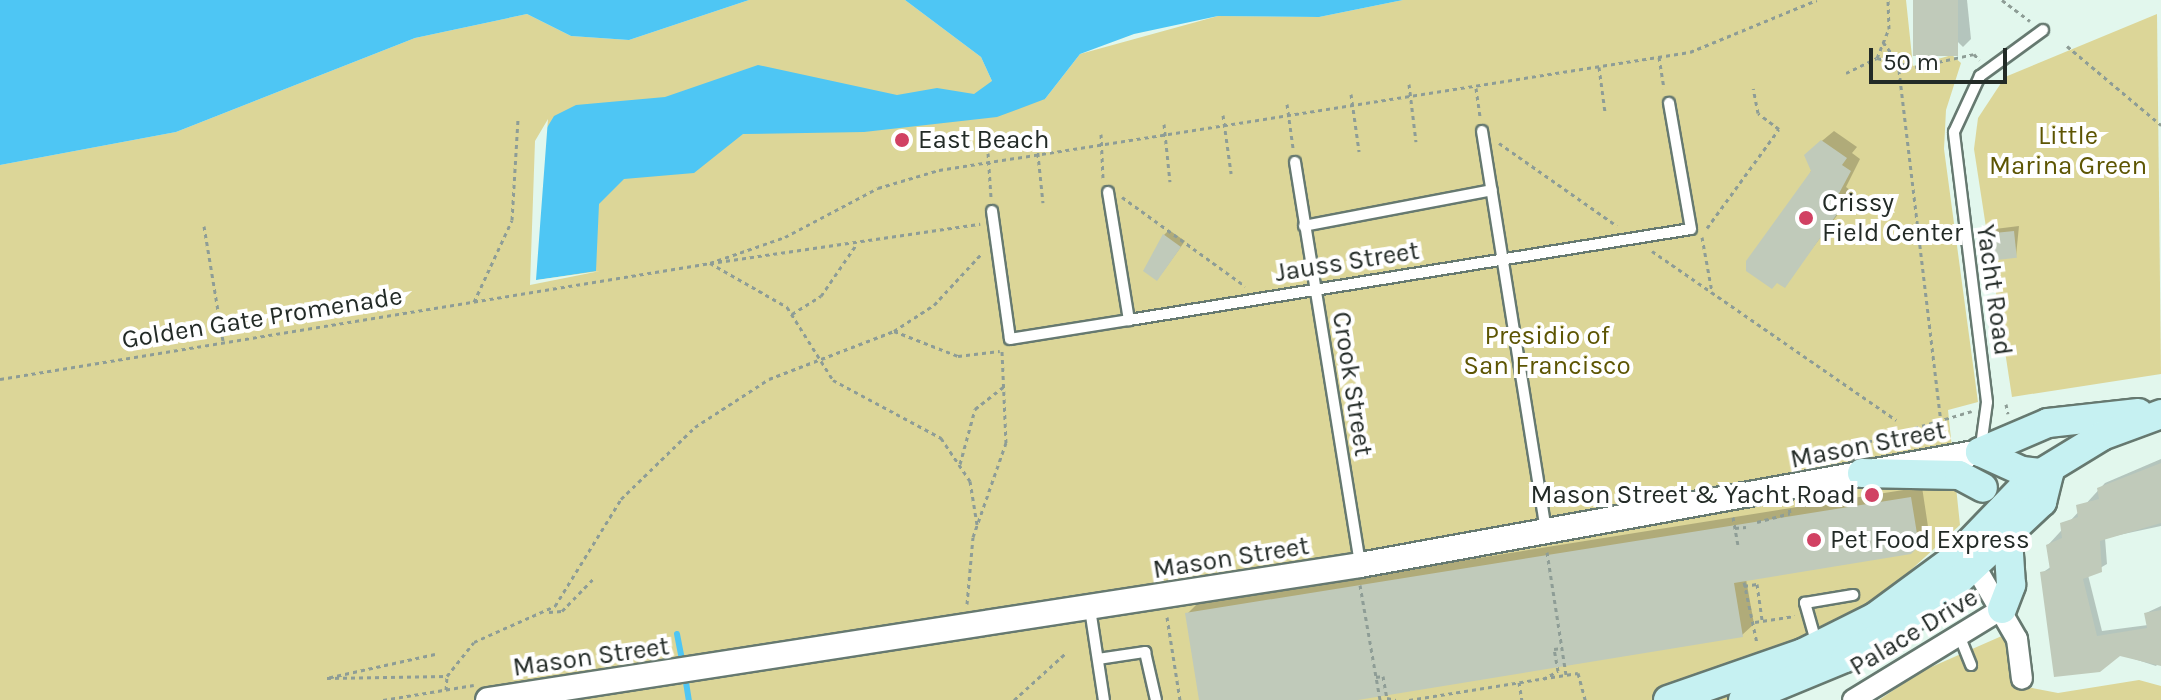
<!DOCTYPE html>
<html>
<head>
<meta charset="utf-8">
<style>
  body { margin:0 }
  #map { position:relative; width:2161px; height:700px; overflow:hidden; background:#e2f7ed; font-family:Karla,sans-serif }
  div>[style] { position:absolute }
  [style*='--x'] { left:calc(var(--x)*1px); top:calc(var(--y)*1px); width:calc(var(--w)*1px); rotate:calc(var(--a)*1deg) }
  .green>* { inset:0; background:#dcd698 }
  .water>* { inset:0; background:#4ec6f4 }
  .pier>* { inset:0; background:#e2f7ed }
  .shadow>* { inset:0; background:#0003 }
  .stream>* { height:6px; margin:-3px; padding:0 3px; transform-origin:3px; border-radius:3px; background:#4ec6f4 }
  .building>* { inset:0; background:#c0caba; transform-origin:0 0 }
  .path>* { height:3px; margin-top:-1.5px; transform-origin:0; background:repeating-linear-gradient(90deg,#8e9d96 0 4px,transparent 0 8px) }
  .roads { filter:drop-shadow(2px 0 #667970) drop-shadow(-2px 0 #667970) drop-shadow(0 2px #667970) drop-shadow(0 -2px #667970) }
  .service>* { height:10px; margin:-5px; padding:0 5px; transform-origin:5px; border-radius:5px; background:#fff }
  .minor>* { height:20px; margin:-10px; padding:0 10px; transform-origin:10px; border-radius:10px; background:#fff }
  .tertiary>* { height:24px; margin:-12px; padding:0 12px; transform-origin:12px; border-radius:12px; background:#fff }
  .secondary>* { height:28px; margin:-14px; padding:0 14px; transform-origin:14px; border-radius:14px; background:#c6f1f2 }
  .dots>* { width:22px; height:22px; translate:-50% -50%; box-sizing:border-box; border:4px solid #fff; border-radius:50% }
  span { translate:-50% -50%; white-space:nowrap; text-align:center; line-height:1.15; -webkit-text-stroke:8px #fff; paint-order:stroke }
  .park-label { font-size:26px; color:#5d5503 }
  .poi-label { font-size:26px; color:#232b27 }
  .left { translate:0 -50%; text-align:left }
  .right { translate:-100% -50%; text-align:right }
  .street-label { font-size:26px; color:#232b27 }
  .scale { position:absolute; left:1869px; top:48px; width:138px; height:36px; box-sizing:border-box; border:4px solid #232b27; border-top:0; padding-left:10px; font-size:24px; line-height:28px; white-space:nowrap; color:#232b27; -webkit-text-stroke:6px #fff; paint-order:stroke }
</style>
</head>
<body>
<div id="map">
  <div class="green">
    <div style="clip-path:polygon(749px 0,905px 0,981px 57px,992px 81px,1045px 99px,1080px 54px,1218px 16px,1319px 17px,1403px 0,1906px 0,1913px 66px,1952px 55px,1961px 63px,1946px 110px,1944px 149px,1978px 402px,1948px 410px,1960px 525px,1769px 700px,0 700px,0 165px,176px 132px,415px 38px,527px 14px,571px 36px,629px 40px)"></div>
    <div style="clip-path:polygon(2157px 14px,2161px 374px,2012px 397px,1974px 149px,1978px 118px,2005px 77px)"></div>
    <div style="clip-path:polygon(2004px 635px,2012px 684px,2058px 693px,2139px 680px,2161px 686px,2161px 700px,1879px 700px,1920px 672px)"></div>
  </div>
  <div class="water">
    <div style="clip-path:polygon(0 0,749px 0,629px 40px,571px 36px,527px 14px,415px 38px,176px 132px,0 165px)"></div>
    <div style="clip-path:polygon(905px 0,1403px 0,1319px 17px,1218px 16px,1134px 34px,1080px 54px,1045px 99px,997px 117px,864px 132px,743px 134px,694px 173px,624px 179px,599px 204px,596px 271px,531px 281px,539px 141px,554px 116px,576px 105px,665px 97px,758px 65px,897px 95px,937px 88px,974px 94px,992px 81px,981px 57px)"></div>
  </div>
  <div class="pier">
    <div style="clip-path:polygon(548px 119px,536px 280px,600px 271px,530px 285px,535px 141px)"></div>
  </div>
  <div class="shadow">
    <div style="clip-path:polygon(1915px 0,1967px 0,1971px 39px,1963px 47px)"></div>
    <div style="clip-path:polygon(1834px 131px,1857px 147px,1852px 153px,1860px 159px,1846px 187px,1854px 193px,1784px 286px,1817px 145px)"></div>
    <div style="clip-path:polygon(2019px 226px,2016px 256px,1990px 234px,1995px 229px)"></div>
    <div style="clip-path:polygon(1169px 230px,1185px 241px,1162px 273px,1164px 235px)"></div>
    <div style="clip-path:polygon(2161px 459px,2161px 526px,2105px 538px,2107px 564px,2088px 575px,2102px 631px,2148px 625px,2146px 613px,2161px 606px,2161px 660px,2156px 666px,2119px 654px,2056px 675px,2042px 573px,2052px 566px,2048px 545px,2105px 483px)"></div>
    <div style="clip-path:polygon(1922px 487px,1929px 533px,1910px 553px,1746px 579px,1754px 624px,1742px 635px,1345px 700px,1201px 700px,1187px 614px,1198px 603px)"></div>
  </div>
  <div class="stream">
    <div style="--x:677;--y:634;--w:32;--a:79"></div>
    <div style="--x:685;--y:676;--w:24;--a:81"></div>
  </div>
  <div class="building">
    <div style="left:1913px;top:0;width:45px;height:56px"></div>
    <div style="clip-path:polygon(1821px 140px,1847px 158px,1842px 165px,1851px 171px,1836px 199px,1844px 204px,1785px 288px,1777px 283px,1772px 289px,1746px 271px,1746px 261px,1811px 171px,1804px 155px)"></div>
    <div style="left:2014px;top:231px;width:27px;height:27px;rotate:84deg"></div>
    <div style="clip-path:polygon(1163px 234px,1181px 247px,1157px 281px,1143px 271px)"></div>
    <div style="clip-path:polygon(2161px 463px,2161px 523px,2100px 541px,2102px 572px,2083px 579px,2097px 636px,2147px 628px,2144px 613px,2161px 610px,2161px 666px,2120px 656px,2100px 672px,2054px 677px,2040px 572px,2050px 570px,2046px 545px,2062px 538px,2060px 523px,2078px 517px,2076px 505px,2099px 499px,2097px 488px)"></div>
    <div style="clip-path:polygon(1911px 497px,1919px 546px,1911px 554px,1734px 583px,1743px 637px,1358px 700px,1199px 700px,1185px 613px)"></div>
  </div>
  <div class="path">
    <div style="--x:2002;--y:0;--w:35;--a:37"></div>
    <div style="--x:1883;--y:42;--w:25;--a:53"></div>
    <div style="--x:1898;--y:62;--w:362;--a:83.2"></div>
    <div style="--x:2067;--y:46;--w:123;--a:40"></div>
    <div style="--x:1659;--y:57;--w:32;--a:81"></div>
    <div style="--x:1877;--y:58;--w:39;--a:13"></div>
    <div style="--x:1915;--y:67;--w:60;--a:-12.4"></div>
    <div style="--x:1974;--y:54;--w:8;--a:50"></div>
    <div style="--x:1599;--y:67;--w:45;--a:82.4"></div>
    <div style="--x:1846;--y:73;--w:34;--a:-26"></div>
    <div style="--x:1877;--y:58;--w:31;--a:-68"></div>
    <div style="--x:1889;--y:29;--w:29;--a:-92"></div>
    <div style="--x:1409;--y:84;--w:58;--a:83.1"></div>
    <div style="--x:1476;--y:88;--w:28;--a:82"></div>
    <div style="--x:1351;--y:94;--w:58;--a:82"></div>
    <div style="--x:1287;--y:104;--w:44;--a:82.2"></div>
    <div style="--x:1223;--y:115;--w:59;--a:82.1"></div>
    <div style="--x:1164;--y:124;--w:58;--a:84.1"></div>
    <div style="--x:1101;--y:134;--w:44;--a:87.4"></div>
    <div style="--x:1499;--y:143;--w:144;--a:35.1"></div>
    <div style="--x:1037;--y:145;--w:58;--a:84.1"></div>
    <div style="--x:988;--y:153;--w:44;--a:86.1"></div>
    <div style="--x:1122;--y:197;--w:152;--a:35.9"></div>
    <div style="--x:204;--y:226;--w:117;--a:80.6"></div>
    <div style="--x:1707;--y:228;--w:122;--a:-54"></div>
    <div style="--x:1779;--y:129;--w:26;--a:-143"></div>
    <div style="--x:1758;--y:113;--w:25;--a:-101"></div>
    <div style="--x:1702;--y:237;--w:56;--a:79.7"></div>
    <div style="--x:1652;--y:251;--w:297;--a:34.7"></div>
    <div style="--x:718;--y:262;--w:265;--a:-8.3"></div>
    <div style="--x:710;--y:263;--w:79;--a:-19.1"></div>
    <div style="--x:785;--y:237;--w:105;--a:-27.8"></div>
    <div style="--x:878;--y:188;--w:64;--a:-16.4"></div>
    <div style="--x:939;--y:170;--w:760;--a:-8.93"></div>
    <div style="--x:1690;--y:52;--w:137;--a:-22.3"></div>
    <div style="--x:710;--y:263;--w:89;--a:29.7"></div>
    <div style="--x:787;--y:307;--w:86;--a:57.8"></div>
    <div style="--x:833;--y:380;--w:123;--a:28.2"></div>
    <div style="--x:941;--y:438;--w:52;--a:56"></div>
    <div style="--x:970;--y:481;--w:44;--a:80.8"></div>
    <div style="--x:474;--y:302;--w:90;--a:-65.1"></div>
    <div style="--x:512;--y:220;--w:102;--a:-86.6"></div>
    <div style="--x:792;--y:314;--w:34;--a:-32"></div>
    <div style="--x:821;--y:296;--w:62;--a:-55.5"></div>
    <div style="--x:894;--y:331;--w:69;--a:21.3"></div>
    <div style="--x:958;--y:356;--w:42;--a:-6.8"></div>
    <div style="--x:0;--y:379;--w:720;--a:-9.27"></div>
    <div style="--x:2006;--y:404;--w:10;--a:79"></div>
    <div style="--x:1902;--y:443;--w:41;--a:-14"></div>
    <div style="--x:1799;--y:462;--w:180;--a:-16.4"></div>
    <div style="--x:960;--y:464;--w:57;--a:-74.7"></div>
    <div style="--x:975;--y:409;--w:39;--a:-38"></div>
    <div style="--x:1733;--y:517;--w:28;--a:80"></div>
    <div style="--x:1757;--y:522;--w:34;--a:-15"></div>
    <div style="--x:1790;--y:513;--w:6;--a:-99"></div>
    <div style="--x:1735;--y:528;--w:11;--a:-5"></div>
    <div style="--x:1547;--y:552;--w:124;--a:81.2"></div>
    <div style="--x:1744;--y:582;--w:62;--a:78"></div>
    <div style="--x:1360;--y:585;--w:117;--a:80.1"></div>
    <div style="--x:1744;--y:586;--w:13;--a:-9"></div>
    <div style="--x:1757;--y:584;--w:36;--a:82"></div>
    <div style="--x:967;--y:604;--w:67;--a:-84.9"></div>
    <div style="--x:973;--y:537;--w:100;--a:-70.7"></div>
    <div style="--x:1006;--y:443;--w:92;--a:-92.5"></div>
    <div style="--x:549;--y:612;--w:13;--a:-4"></div>
    <div style="--x:562;--y:611;--w:46;--a:-45.9"></div>
    <div style="--x:1167;--y:617;--w:84;--a:81.1"></div>
    <div style="--x:1755;--y:622;--w:40;--a:-8.5"></div>
    <div style="--x:435;--y:654;--w:111;--a:167.5"></div>
    <div style="--x:327;--y:678;--w:120;--a:-1"></div>
    <div style="--x:1376;--y:677;--w:7;--a:-8"></div>
    <div style="--x:1383;--y:676;--w:22;--a:80"></div>
    <div style="--x:1387;--y:698;--w:9;--a:13"></div>
    <div style="--x:1543;--y:679;--w:17;--a:-28"></div>
    <div style="--x:1558;--y:671;--w:22;--a:-100"></div>
    <div style="--x:1554;--y:649;--w:8;--a:-7"></div>
    <div style="--x:1519;--y:682;--w:18;--a:81"></div>
    <div style="--x:446;--y:690;--w:14;--a:-86"></div>
    <div style="--x:447;--y:676;--w:43;--a:-51.5"></div>
    <div style="--x:474;--y:642;--w:89;--a:-24"></div>
    <div style="--x:555;--y:606;--w:126;--a:-58.3"></div>
    <div style="--x:621;--y:499;--w:103;--a:-44.2"></div>
    <div style="--x:695;--y:427;--w:88;--a:-33"></div>
    <div style="--x:769;--y:379;--w:134;--a:-21"></div>
    <div style="--x:894;--y:331;--w:48;--a:-33"></div>
    <div style="--x:934;--y:305;--w:72;--a:-47.2"></div>
    <div style="--x:383;--y:700;--w:92;--a:-9.4"></div>
    <div style="--x:1014;--y:700;--w:72;--a:-42.2"></div>
    <div style="--x:1409;--y:700;--w:171;--a:-9.1"></div>
    <div style="--x:1578;--y:673;--w:28;--a:75"></div>
  </div>
  <div class="roads">
    <div class="service">
      <div style="--x:1482;--y:131;--w:404;--a:80.9"></div>
      <div style="--x:1295;--y:162;--w:408;--a:80.8"></div>
      <div style="--x:1108;--y:192;--w:130;--a:80.7"></div>
      <div style="--x:992;--y:211;--w:129;--a:82"></div>
      <div style="--x:1010;--y:339;--w:121;--a:-9.1"></div>
      <div style="--x:1129;--y:320;--w:569;--a:-9.2"></div>
      <div style="--x:1691;--y:229;--w:128;--a:-99.9"></div>
      <div style="--x:1304;--y:226;--w:191;--a:-10.8"></div>
      <div style="--x:1981;--y:446;--w:44;--a:-82.2"></div>
      <div style="--x:1987;--y:402;--w:272;--a:-97"></div>
      <div style="--x:1954;--y:132;--w:62;--a:-65.1"></div>
      <div style="--x:1980;--y:76;--w:78;--a:-36.1"></div>
      <div style="--x:1090;--y:609;--w:92;--a:81.3"></div>
      <div style="--x:1961;--y:640;--w:27;--a:68"></div>
      <div style="--x:1817;--y:645;--w:44;--a:-105.9"></div>
      <div style="--x:1805;--y:603;--w:49;--a:-9.5"></div>
      <div style="--x:1098;--y:659;--w:48;--a:-8.5"></div>
      <div style="--x:1145;--y:652;--w:49;--a:77.1"></div>
    </div>
    <div class="minor">
      <div style="--x:1976;--y:568;--w:82;--a:60"></div>
      <div style="--x:2017;--y:639;--w:40;--a:82.9"></div>
      <div style="--x:1853;--y:700;--w:175;--a:-31.4"></div>
    </div>
    <div class="tertiary">
      <div style="--x:488;--y:700;--w:882;--a:-8.8"></div>
      <div style="--x:1360;--y:565;--w:630;--a:-10.33"></div>
    </div>
    <div class="secondary">
      <div style="--x:1980;--y:452;--w:74;--a:-23.1"></div>
      <div style="--x:2048;--y:423;--w:91;--a:-6.3"></div>
      <div style="--x:1980;--y:452;--w:46;--a:24.3"></div>
      <div style="--x:2022;--y:471;--w:27;--a:6"></div>
      <div style="--x:1862;--y:473;--w:97;--a:1.2"></div>
      <div style="--x:1959;--y:475;--w:27;--a:28"></div>
      <div style="--x:2002;--y:609;--w:26;--a:-69"></div>
      <div style="--x:2011;--y:585;--w:47;--a:-93.7"></div>
      <div style="--x:1668;--y:700;--w:143;--a:-19.2"></div>
      <div style="--x:1803;--y:653;--w:80;--a:-26.6"></div>
      <div style="--x:1875;--y:617;--w:99;--a:-36.4"></div>
      <div style="--x:1955;--y:558;--w:108;--a:-46.1"></div>
      <div style="--x:2030;--y:480;--w:84;--a:-31.4"></div>
      <div style="--x:2102;--y:436;--w:63;--a:-20.4"></div>
      <div style="--x:1743;--y:700;--w:110;--a:-22.4"></div>
      <div style="--x:1845;--y:658;--w:99;--a:-31"></div>
      <div style="--x:1930;--y:607;--w:154;--a:-43.2"></div>
      <div style="--x:2042;--y:502;--w:29;--a:-76"></div>
    </div>
  </div>
  <div class="dots">
    <div style="left:902px;top:140px;background:#d14163"></div>
    <div style="left:1806px;top:218px;background:#d14163"></div>
    <div style="left:1872px;top:495px;background:#d14163"></div>
    <div style="left:1814px;top:540px;background:#d14163"></div>
  </div>
  <div class="park-label">
    <span style="left:2068px;top:151px">Little<br>Marina Green</span>
    <span style="left:1547px;top:351px">Presidio of<br>San Francisco</span>
  </div>
  <div class="poi-label">
    <span class="left" style="left:918px;top:140px">East Beach</span>
    <span class="left" style="left:1822px;top:218px">Crissy<br>Field Center</span>
    <span class="right" style="left:1856px;top:495px">Mason Street &amp; Yacht Road</span>
    <span class="left" style="left:1830px;top:540px">Pet Food Express</span>
  </div>
  <div class="street-label">
    <span style="left:1347px;top:262px;rotate:-9deg">Jauss Street</span>
    <span style="left:1994px;top:290px;rotate:82deg">Yacht Road</span>
    <span style="left:262px;top:318px;rotate:-9deg">Golden Gate Promenade</span>
    <span style="left:1352px;top:384px;rotate:81deg">Crook Street</span>
    <span style="left:1868px;top:445px;rotate:-11deg">Mason Street</span>
    <span style="left:1231px;top:558px;rotate:-9deg">Mason Street</span>
    <span style="left:1914px;top:632px;rotate:-31deg">Palace Drive</span>
    <span style="left:591px;top:657px;rotate:-8deg">Mason Street</span>
  </div>
  <div class="scale">50 m</div>
</div>
</body>
</html>
